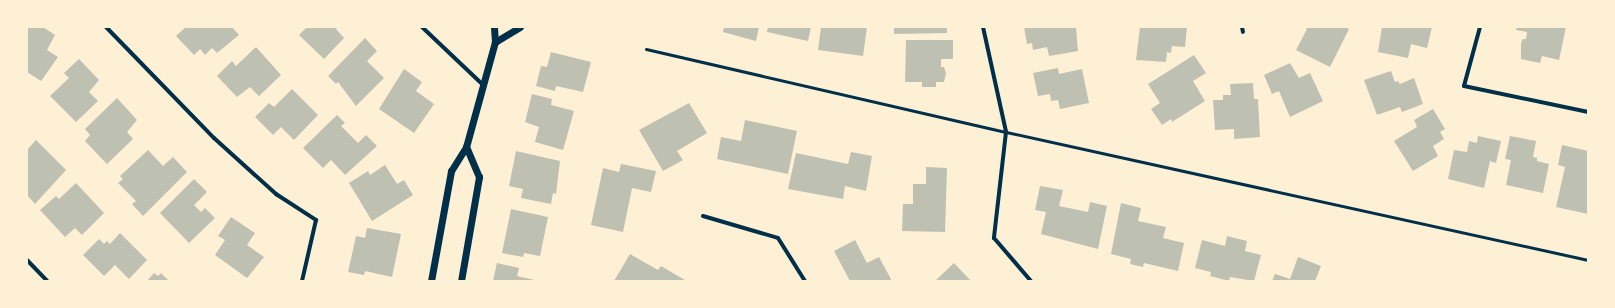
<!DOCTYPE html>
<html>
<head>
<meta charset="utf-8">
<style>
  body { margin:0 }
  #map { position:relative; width:1615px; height:308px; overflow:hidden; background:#fdf0d5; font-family:Signika,sans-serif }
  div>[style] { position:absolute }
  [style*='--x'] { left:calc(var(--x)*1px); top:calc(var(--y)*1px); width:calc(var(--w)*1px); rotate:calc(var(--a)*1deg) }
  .building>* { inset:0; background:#bec0b2 }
  .service>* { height:3px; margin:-1.5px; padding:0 1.5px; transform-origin:1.5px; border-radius:1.5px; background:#003049 }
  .minor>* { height:4px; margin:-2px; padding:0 2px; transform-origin:2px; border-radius:2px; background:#003049 }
  .tertiary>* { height:7px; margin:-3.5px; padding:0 3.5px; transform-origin:3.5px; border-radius:3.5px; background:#003049 }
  span { translate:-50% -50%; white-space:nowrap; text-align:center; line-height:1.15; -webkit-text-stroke:4px #fdf0d5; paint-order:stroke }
  .frame { position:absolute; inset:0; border:28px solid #fdf0d5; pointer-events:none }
</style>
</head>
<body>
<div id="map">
  <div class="building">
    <div style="clip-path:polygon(27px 27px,43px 27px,55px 35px,47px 50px,58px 57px,41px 81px,27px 72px)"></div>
    <div style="clip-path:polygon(186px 27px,232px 27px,239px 35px,217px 53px,212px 48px,205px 55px,200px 49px,194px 55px,176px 36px)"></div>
    <div style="clip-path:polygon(307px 27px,338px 27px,336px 29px,344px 38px,324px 59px,299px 35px)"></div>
    <div style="clip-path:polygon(724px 27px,759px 27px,756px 41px,723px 32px)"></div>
    <div style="clip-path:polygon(768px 27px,811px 27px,808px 41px,767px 32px)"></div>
    <div style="clip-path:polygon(821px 27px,867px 27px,863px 56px,818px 50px)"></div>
    <div style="clip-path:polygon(894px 27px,947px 27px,947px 33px,894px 34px)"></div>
    <div style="clip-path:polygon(1024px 27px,1076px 27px,1078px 51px,1049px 56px,1047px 47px,1033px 50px,1032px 43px,1027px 44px)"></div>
    <div style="clip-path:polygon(1140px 27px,1187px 27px,1185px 47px,1172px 46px,1171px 53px,1167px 52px,1166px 62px,1136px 60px)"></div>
    <div style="clip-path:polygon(1304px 27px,1345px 27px,1349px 29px,1330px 67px,1296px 50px,1307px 29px)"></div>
    <div style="clip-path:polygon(1382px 27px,1432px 27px,1427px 48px,1411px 44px,1408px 58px,1378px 52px)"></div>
    <div style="clip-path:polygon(1517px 27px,1566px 27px,1559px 60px,1542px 56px,1540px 63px,1521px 59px,1521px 43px,1523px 39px,1526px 39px,1527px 32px,1516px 30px)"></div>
    <div style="clip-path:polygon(365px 38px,377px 51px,367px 61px,384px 78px,356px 106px,338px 82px,336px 84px,328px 76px)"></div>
    <div style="clip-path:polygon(906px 40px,953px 40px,953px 59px,941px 59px,941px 67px,944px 67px,946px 73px,944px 82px,936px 82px,936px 87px,922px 87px,922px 82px,905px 82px)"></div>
    <div style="clip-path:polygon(256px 47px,281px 75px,259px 96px,250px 87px,237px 97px,217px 76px,232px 61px,236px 66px)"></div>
    <div style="clip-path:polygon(551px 52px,591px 62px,583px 92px,556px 86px,555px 91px,536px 86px,541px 66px,547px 67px)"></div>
    <div style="clip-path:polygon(1194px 55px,1206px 73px,1193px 81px,1205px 101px,1172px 122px,1171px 119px,1162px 125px,1151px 109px,1160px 103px,1148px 84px)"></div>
    <div style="clip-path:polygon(79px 59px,99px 80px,89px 92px,98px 101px,76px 122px,50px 96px,69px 78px,64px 73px)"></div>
    <div style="clip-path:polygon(1290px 63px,1299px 78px,1310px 73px,1323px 101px,1290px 117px,1279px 91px,1272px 94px,1264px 75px)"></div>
    <div style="clip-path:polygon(1058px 68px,1059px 74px,1082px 69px,1089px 103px,1060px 109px,1058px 100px,1051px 101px,1050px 94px,1038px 96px,1033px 73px)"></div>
    <div style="clip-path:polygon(404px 69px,422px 82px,416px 91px,434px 104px,414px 133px,379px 109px)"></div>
    <div style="clip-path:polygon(1391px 71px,1395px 82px,1398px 81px,1400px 84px,1414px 78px,1423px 104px,1402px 112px,1400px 107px,1377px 115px,1364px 80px)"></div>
    <div style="clip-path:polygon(1253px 83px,1254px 99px,1258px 99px,1260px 137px,1234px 139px,1234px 129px,1215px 130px,1213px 100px,1223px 100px,1223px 95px,1231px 95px,1230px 84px)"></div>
    <div style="clip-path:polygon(292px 89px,318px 115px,294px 140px,281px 127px,273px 135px,255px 117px,269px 103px,274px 107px)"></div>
    <div style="clip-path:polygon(532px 94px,552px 99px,551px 105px,574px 111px,563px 150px,535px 142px,539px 127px,525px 122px)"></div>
    <div style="clip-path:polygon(117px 98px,137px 120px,127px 132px,133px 139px,107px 164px,85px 141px,90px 135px,85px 129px)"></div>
    <div style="clip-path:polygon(689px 103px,707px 133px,677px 151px,683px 160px,663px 171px,639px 130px)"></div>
    <div style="clip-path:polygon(1433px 109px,1445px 129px,1440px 132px,1444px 139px,1433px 146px,1438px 156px,1413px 171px,1394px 141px,1417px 127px,1414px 120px)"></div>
    <div style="clip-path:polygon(337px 115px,345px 123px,341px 126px,358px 143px,366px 135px,377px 146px,345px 175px,331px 160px,323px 168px,303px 148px)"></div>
    <div style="clip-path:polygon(745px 120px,797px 131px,788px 174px,717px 159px,721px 137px,741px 141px)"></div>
    <div style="clip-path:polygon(1478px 136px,1501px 141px,1496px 163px,1490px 161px,1484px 188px,1448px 179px,1454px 150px,1467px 152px,1469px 141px,1477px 143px)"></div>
    <div style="clip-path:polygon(1510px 136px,1536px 141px,1533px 157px,1537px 158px,1537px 161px,1549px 164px,1543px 193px,1506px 185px,1511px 160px,1505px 159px)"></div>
    <div style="clip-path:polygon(36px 140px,66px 170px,35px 204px,27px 195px,27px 150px)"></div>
    <div style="clip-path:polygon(1562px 145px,1588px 151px,1588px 214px,1556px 207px,1565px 167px,1558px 165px)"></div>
    <div style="clip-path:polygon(148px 150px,163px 166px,173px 157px,187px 172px,143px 216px,132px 204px,136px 201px,118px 183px,123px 179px,120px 176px)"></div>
    <div style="clip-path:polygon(516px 151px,560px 161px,556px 194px,553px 193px,551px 204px,521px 198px,523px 189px,509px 186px)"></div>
    <div style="clip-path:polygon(851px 152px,872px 156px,866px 191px,845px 186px,843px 199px,788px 189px,796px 153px,848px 164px)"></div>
    <div style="clip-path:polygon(621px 164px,656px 171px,651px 192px,632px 188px,623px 232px,591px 225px,603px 168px,619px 172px)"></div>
    <div style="clip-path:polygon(385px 165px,397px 184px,404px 180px,413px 195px,372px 221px,349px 183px,368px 171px,370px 175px)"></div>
    <div style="clip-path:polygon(926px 167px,947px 168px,945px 232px,902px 231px,903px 204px,913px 204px,913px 184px,926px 184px)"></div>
    <div style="clip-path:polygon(194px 179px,207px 192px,194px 205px,201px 212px,205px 208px,215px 218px,189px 243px,160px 213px)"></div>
    <div style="clip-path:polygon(76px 183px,104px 213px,82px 235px,75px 228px,65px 237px,40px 210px,56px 196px,59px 199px)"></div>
    <div style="clip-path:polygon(1040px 186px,1063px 190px,1059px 206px,1088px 212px,1090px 202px,1107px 206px,1098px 249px,1041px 234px,1046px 212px,1035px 210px)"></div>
    <div style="clip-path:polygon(1121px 203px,1141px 208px,1138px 221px,1166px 227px,1163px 238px,1184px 243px,1178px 271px,1144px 263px,1143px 267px,1130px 264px,1131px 259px,1111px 254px)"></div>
    <div style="clip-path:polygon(511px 209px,548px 217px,540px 256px,524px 253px,523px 257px,502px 253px)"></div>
    <div style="clip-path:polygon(231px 217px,255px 233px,247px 245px,264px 257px,247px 278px,215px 255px,225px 240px,218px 236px)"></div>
    <div style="clip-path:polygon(367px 228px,401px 234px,392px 277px,365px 271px,364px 275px,348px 272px,356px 236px,365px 238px)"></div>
    <div style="clip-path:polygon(120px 233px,147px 260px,129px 279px,115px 265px,104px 276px,83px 255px,99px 239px,104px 244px,107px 241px,110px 244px)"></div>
    <div style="clip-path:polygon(1227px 236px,1247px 241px,1245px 251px,1261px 255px,1254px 281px,1230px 277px,1229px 281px,1210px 276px,1211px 272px,1195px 268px,1202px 240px,1225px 246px)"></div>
    <div style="clip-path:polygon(855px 240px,867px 263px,879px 257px,892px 281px,850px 281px,834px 251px)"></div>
    <div style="clip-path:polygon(630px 254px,658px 270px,661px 266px,685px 280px,614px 281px)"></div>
    <div style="clip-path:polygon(1298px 257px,1321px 266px,1315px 281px,1272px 281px,1275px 274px,1290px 279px)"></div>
    <div style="clip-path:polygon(497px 263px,519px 268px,517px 276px,539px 281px,493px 281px)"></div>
    <div style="clip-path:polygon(954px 263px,971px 281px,935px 281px)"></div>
    <div style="clip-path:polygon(154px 273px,158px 276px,161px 273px,169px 281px,147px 281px)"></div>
  </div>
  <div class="service">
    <div style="--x:646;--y:49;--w:369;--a:13"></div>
    <div style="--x:1006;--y:132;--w:596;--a:12.4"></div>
  </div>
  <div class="minor">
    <div style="--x:106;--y:27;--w:155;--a:45.8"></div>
    <div style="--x:214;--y:138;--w:84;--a:42.1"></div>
    <div style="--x:276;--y:194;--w:48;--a:33"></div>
    <div style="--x:316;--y:220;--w:63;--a:102.9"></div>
    <div style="--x:422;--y:27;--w:81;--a:43.5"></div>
    <div style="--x:983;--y:27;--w:107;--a:77.6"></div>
    <div style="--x:1006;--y:132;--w:107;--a:96.5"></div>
    <div style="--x:994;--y:238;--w:57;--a:49.3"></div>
    <div style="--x:1242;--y:27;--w:5;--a:79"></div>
    <div style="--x:1480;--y:27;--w:61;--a:105.2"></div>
    <div style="--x:1464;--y:86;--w:127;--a:11.8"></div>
    <div style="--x:703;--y:216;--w:78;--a:16.3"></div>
    <div style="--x:778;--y:238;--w:51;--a:57.9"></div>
    <div style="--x:27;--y:260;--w:29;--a:46"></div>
  </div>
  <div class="tertiary">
    <div style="--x:495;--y:42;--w:29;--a:-31"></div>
    <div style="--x:431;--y:281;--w:112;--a:-79.7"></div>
    <div style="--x:451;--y:171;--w:28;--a:-58"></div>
    <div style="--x:466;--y:147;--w:109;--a:-74.6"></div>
    <div style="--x:495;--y:42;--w:15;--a:-94"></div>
    <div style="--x:461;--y:281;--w:106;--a:-80.2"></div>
    <div style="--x:479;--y:177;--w:33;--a:-113"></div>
  </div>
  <div class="frame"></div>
</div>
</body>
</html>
